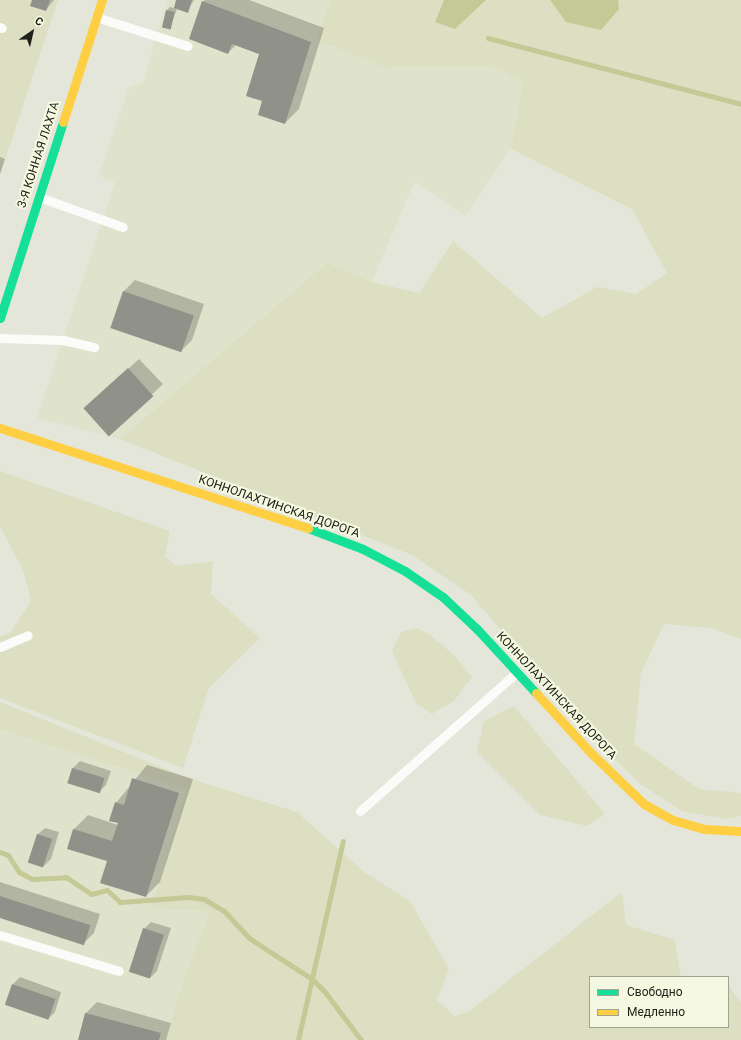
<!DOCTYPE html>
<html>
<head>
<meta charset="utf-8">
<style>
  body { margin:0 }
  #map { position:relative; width:741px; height:1040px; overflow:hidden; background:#e5e6da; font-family:Roboto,sans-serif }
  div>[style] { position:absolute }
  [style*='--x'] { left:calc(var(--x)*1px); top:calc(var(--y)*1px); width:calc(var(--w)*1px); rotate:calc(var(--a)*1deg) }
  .built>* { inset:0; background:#e0e3cc }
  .green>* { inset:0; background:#dcdfc2 }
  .water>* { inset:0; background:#c4c995 }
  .shadow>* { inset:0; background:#0003 }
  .stream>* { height:5px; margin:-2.5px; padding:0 2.5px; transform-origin:2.5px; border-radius:2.5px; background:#c4c995 }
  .building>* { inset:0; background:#909188; transform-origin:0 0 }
  .lane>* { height:9px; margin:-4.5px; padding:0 4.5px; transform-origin:4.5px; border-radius:4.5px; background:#fbfbf9 }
  .fast>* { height:9px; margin:-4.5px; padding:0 4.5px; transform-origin:4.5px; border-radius:4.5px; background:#16e098 }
  .slow>* { height:9px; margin:-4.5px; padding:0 4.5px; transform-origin:4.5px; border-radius:4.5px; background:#ffcf43 }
  span { translate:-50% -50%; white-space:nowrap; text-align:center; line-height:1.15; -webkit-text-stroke:4px #f6f9e1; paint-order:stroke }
  .street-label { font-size:12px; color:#202119 }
  .legend { position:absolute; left:589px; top:976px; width:140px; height:52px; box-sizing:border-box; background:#f6f9e1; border:1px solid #a0a391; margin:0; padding:5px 7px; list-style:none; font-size:12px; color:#202119 }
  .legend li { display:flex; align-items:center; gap:8px; height:20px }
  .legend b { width:20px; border:1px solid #a0a391 }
  .north { position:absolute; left:12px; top:12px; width:40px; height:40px; -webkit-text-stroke:3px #f6f9e1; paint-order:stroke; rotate:34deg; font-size:11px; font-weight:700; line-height:16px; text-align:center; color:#202119 }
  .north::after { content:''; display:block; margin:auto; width:14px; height:18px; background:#202119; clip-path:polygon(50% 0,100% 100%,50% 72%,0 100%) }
</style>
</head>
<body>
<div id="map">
  <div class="built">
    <div style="clip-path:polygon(167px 0,331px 0,316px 40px,385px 67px,489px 66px,523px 80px,511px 149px,465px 216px,415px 181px,372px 282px,327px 263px,120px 439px,37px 418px,115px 182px,99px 176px,129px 87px,143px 82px)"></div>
    <div style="clip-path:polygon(0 729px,186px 789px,151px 907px,211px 911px,181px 987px,166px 1040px,0 1040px)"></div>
  </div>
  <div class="green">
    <div style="clip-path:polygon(0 0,58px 0,0 175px)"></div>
    <div style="clip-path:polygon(331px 0,444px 0,435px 22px,455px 29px,486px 0,550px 0,566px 21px,619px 9px,618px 0,741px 0,741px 639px,711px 628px,664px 624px,641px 673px,634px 744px,699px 789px,741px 793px,741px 816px,726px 819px,682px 811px,640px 784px,595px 740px,471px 595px,412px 555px,120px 439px,327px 263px,372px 282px,419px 293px,453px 241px,542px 318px,597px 287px,636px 294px,667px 273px,632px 209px,511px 149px,523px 80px,489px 66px,385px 67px,316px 40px)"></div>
    <div style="clip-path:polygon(0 471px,170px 531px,165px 557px,177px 566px,213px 561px,211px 594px,260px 638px,209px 688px,183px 768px,0 698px,0 637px,10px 633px,31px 601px,23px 570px,0 526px)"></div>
    <div style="clip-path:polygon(417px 628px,429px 634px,456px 657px,472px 677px,454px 701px,432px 714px,416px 703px,392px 651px,401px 632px)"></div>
    <div style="clip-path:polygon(0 702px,188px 778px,297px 812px,364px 872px,410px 901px,449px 969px,437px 1000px,454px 1016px,468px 1012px,622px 892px,626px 925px,675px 940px,681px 977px,590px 977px,590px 1027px,728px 1027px,728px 985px,741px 1002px,741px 1040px,166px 1040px,181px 987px,210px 911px,151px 908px,186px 789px,0 729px)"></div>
    <div style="clip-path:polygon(514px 706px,605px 814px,587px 826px,540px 815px,477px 752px,484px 721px)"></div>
  </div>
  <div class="water">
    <div style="clip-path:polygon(444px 0,486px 0,455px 29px,435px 22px)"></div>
    <div style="clip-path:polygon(550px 0,618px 0,619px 9px,601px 30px,566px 22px)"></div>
  </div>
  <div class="shadow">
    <div style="clip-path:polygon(33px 0,54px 0,46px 10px)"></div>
    <div style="clip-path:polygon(178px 0,194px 0,187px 12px,177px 9px,169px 29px,167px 10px,170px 7px,174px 8px)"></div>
    <div style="clip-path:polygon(205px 0,249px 0,324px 28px,299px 109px,285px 123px,263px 101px,260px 54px,236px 45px,228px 53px,203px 2px)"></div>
    <div style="clip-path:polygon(0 157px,5px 159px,0 174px)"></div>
    <div style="clip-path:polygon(135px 280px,204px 304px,192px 340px,181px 351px,112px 327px,124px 291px)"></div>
    <div style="clip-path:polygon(139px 359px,163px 384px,109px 435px,96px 398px)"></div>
    <div style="clip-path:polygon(80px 761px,111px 771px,106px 785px,99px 792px,69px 782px,73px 768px)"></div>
    <div style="clip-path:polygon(147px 765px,193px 779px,160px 882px,146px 896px,108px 860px,68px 848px,74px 829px,88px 815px,118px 825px,116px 803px)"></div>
    <div style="clip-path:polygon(45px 828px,59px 832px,51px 859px,44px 866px,37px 835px)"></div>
    <div style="clip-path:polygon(0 882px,100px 914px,94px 933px,84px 943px,0 916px)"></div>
    <div style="clip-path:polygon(151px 922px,171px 928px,157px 971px,150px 978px,144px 929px)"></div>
    <div style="clip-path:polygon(20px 977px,61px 992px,55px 1012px,48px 1019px,13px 984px)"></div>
    <div style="clip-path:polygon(97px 1002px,171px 1023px,166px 1040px,79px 1040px,86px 1013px)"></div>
  </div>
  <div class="stream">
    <div style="--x:488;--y:38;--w:261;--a:14.6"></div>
    <div style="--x:0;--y:852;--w:9;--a:21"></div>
    <div style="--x:8;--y:855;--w:20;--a:57"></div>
    <div style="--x:19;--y:872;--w:15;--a:28"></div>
    <div style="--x:32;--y:879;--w:34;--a:-3"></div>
    <div style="--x:66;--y:877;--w:30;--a:34"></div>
    <div style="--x:91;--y:894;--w:16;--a:-14"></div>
    <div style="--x:107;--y:890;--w:18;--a:43"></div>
    <div style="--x:120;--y:902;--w:68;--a:-4.2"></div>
    <div style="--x:188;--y:897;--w:16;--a:7"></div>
    <div style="--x:204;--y:899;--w:23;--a:31"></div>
    <div style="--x:224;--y:911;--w:37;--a:47"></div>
    <div style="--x:249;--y:938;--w:75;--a:33.1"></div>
    <div style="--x:312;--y:979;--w:18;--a:45"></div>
    <div style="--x:325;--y:992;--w:60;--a:53.1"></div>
    <div style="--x:298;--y:1040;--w:204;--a:-77.3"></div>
  </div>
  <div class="building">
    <div style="clip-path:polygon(32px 0,50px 0,46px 11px,30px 6px)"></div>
    <div style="clip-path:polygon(176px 0,192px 0,188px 13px,174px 8px)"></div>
    <div style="clip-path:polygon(202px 1px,311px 42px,285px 124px,258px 115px,262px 101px,246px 96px,259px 54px,232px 44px,228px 54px,189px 39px)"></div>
    <div style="left:166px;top:10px;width:9px;height:18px;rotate:13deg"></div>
    <div style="left:123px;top:291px;width:75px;height:39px;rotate:19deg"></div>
    <div style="left:128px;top:368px;width:38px;height:60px;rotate:48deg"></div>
    <div style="left:72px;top:768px;width:34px;height:16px;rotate:17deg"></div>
    <div style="clip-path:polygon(132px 778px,179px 793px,146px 897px,100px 883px,107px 861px,67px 849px,73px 829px,112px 841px,118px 823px,109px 821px,115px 802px,124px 805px)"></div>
    <div style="left:37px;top:834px;width:16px;height:30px;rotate:18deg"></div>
    <div style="left:0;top:896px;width:95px;height:21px;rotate:18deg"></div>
    <div style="left:143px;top:928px;width:22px;height:46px;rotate:18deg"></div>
    <div style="left:12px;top:984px;width:46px;height:22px;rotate:19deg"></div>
    <div style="clip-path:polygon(85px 1013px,161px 1033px,159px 1040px,78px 1040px)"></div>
  </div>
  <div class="lane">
    <div style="--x:96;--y:17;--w:96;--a:17.5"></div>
    <div style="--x:0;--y:27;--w:2;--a:27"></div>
    <div style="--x:39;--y:197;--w:89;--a:19.7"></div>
    <div style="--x:0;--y:338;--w:63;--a:1.8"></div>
    <div style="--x:63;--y:340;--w:32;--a:13"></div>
    <div style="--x:0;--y:647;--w:30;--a:-23"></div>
    <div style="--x:360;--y:811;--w:210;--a:-41.5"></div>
    <div style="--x:0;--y:935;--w:124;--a:16.8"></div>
  </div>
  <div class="fast">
    <div style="--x:0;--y:318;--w:206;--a:-72.2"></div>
    <div style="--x:308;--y:528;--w:59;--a:20.9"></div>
    <div style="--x:363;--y:549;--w:47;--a:27.6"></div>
    <div style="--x:405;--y:571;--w:46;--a:34.4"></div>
    <div style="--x:443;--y:597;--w:47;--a:43.3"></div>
    <div style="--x:477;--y:629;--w:87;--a:47.3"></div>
  </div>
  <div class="slow">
    <div style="--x:63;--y:122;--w:128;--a:-72.3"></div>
    <div style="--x:0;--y:428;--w:324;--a:18"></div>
    <div style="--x:536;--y:693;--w:81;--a:47.5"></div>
    <div style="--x:591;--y:753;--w:74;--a:43.9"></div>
    <div style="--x:644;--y:804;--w:33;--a:29"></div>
    <div style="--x:673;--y:820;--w:32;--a:16"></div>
    <div style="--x:704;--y:829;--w:37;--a:3"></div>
  </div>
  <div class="street-label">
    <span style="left:39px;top:155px;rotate:-72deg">3-Я КОННАЯ ЛАХТА</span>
    <span style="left:279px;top:507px;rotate:19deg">КОННОЛАХТИНСКАЯ ДОРОГА</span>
    <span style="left:556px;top:696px;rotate:47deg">КОННОЛАХТИНСКАЯ ДОРОГА</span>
  </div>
  <ul class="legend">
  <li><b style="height:5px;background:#16e098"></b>Свободно</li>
  <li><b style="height:5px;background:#ffcf43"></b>Медленно</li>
  </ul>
  <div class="north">С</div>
</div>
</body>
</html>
